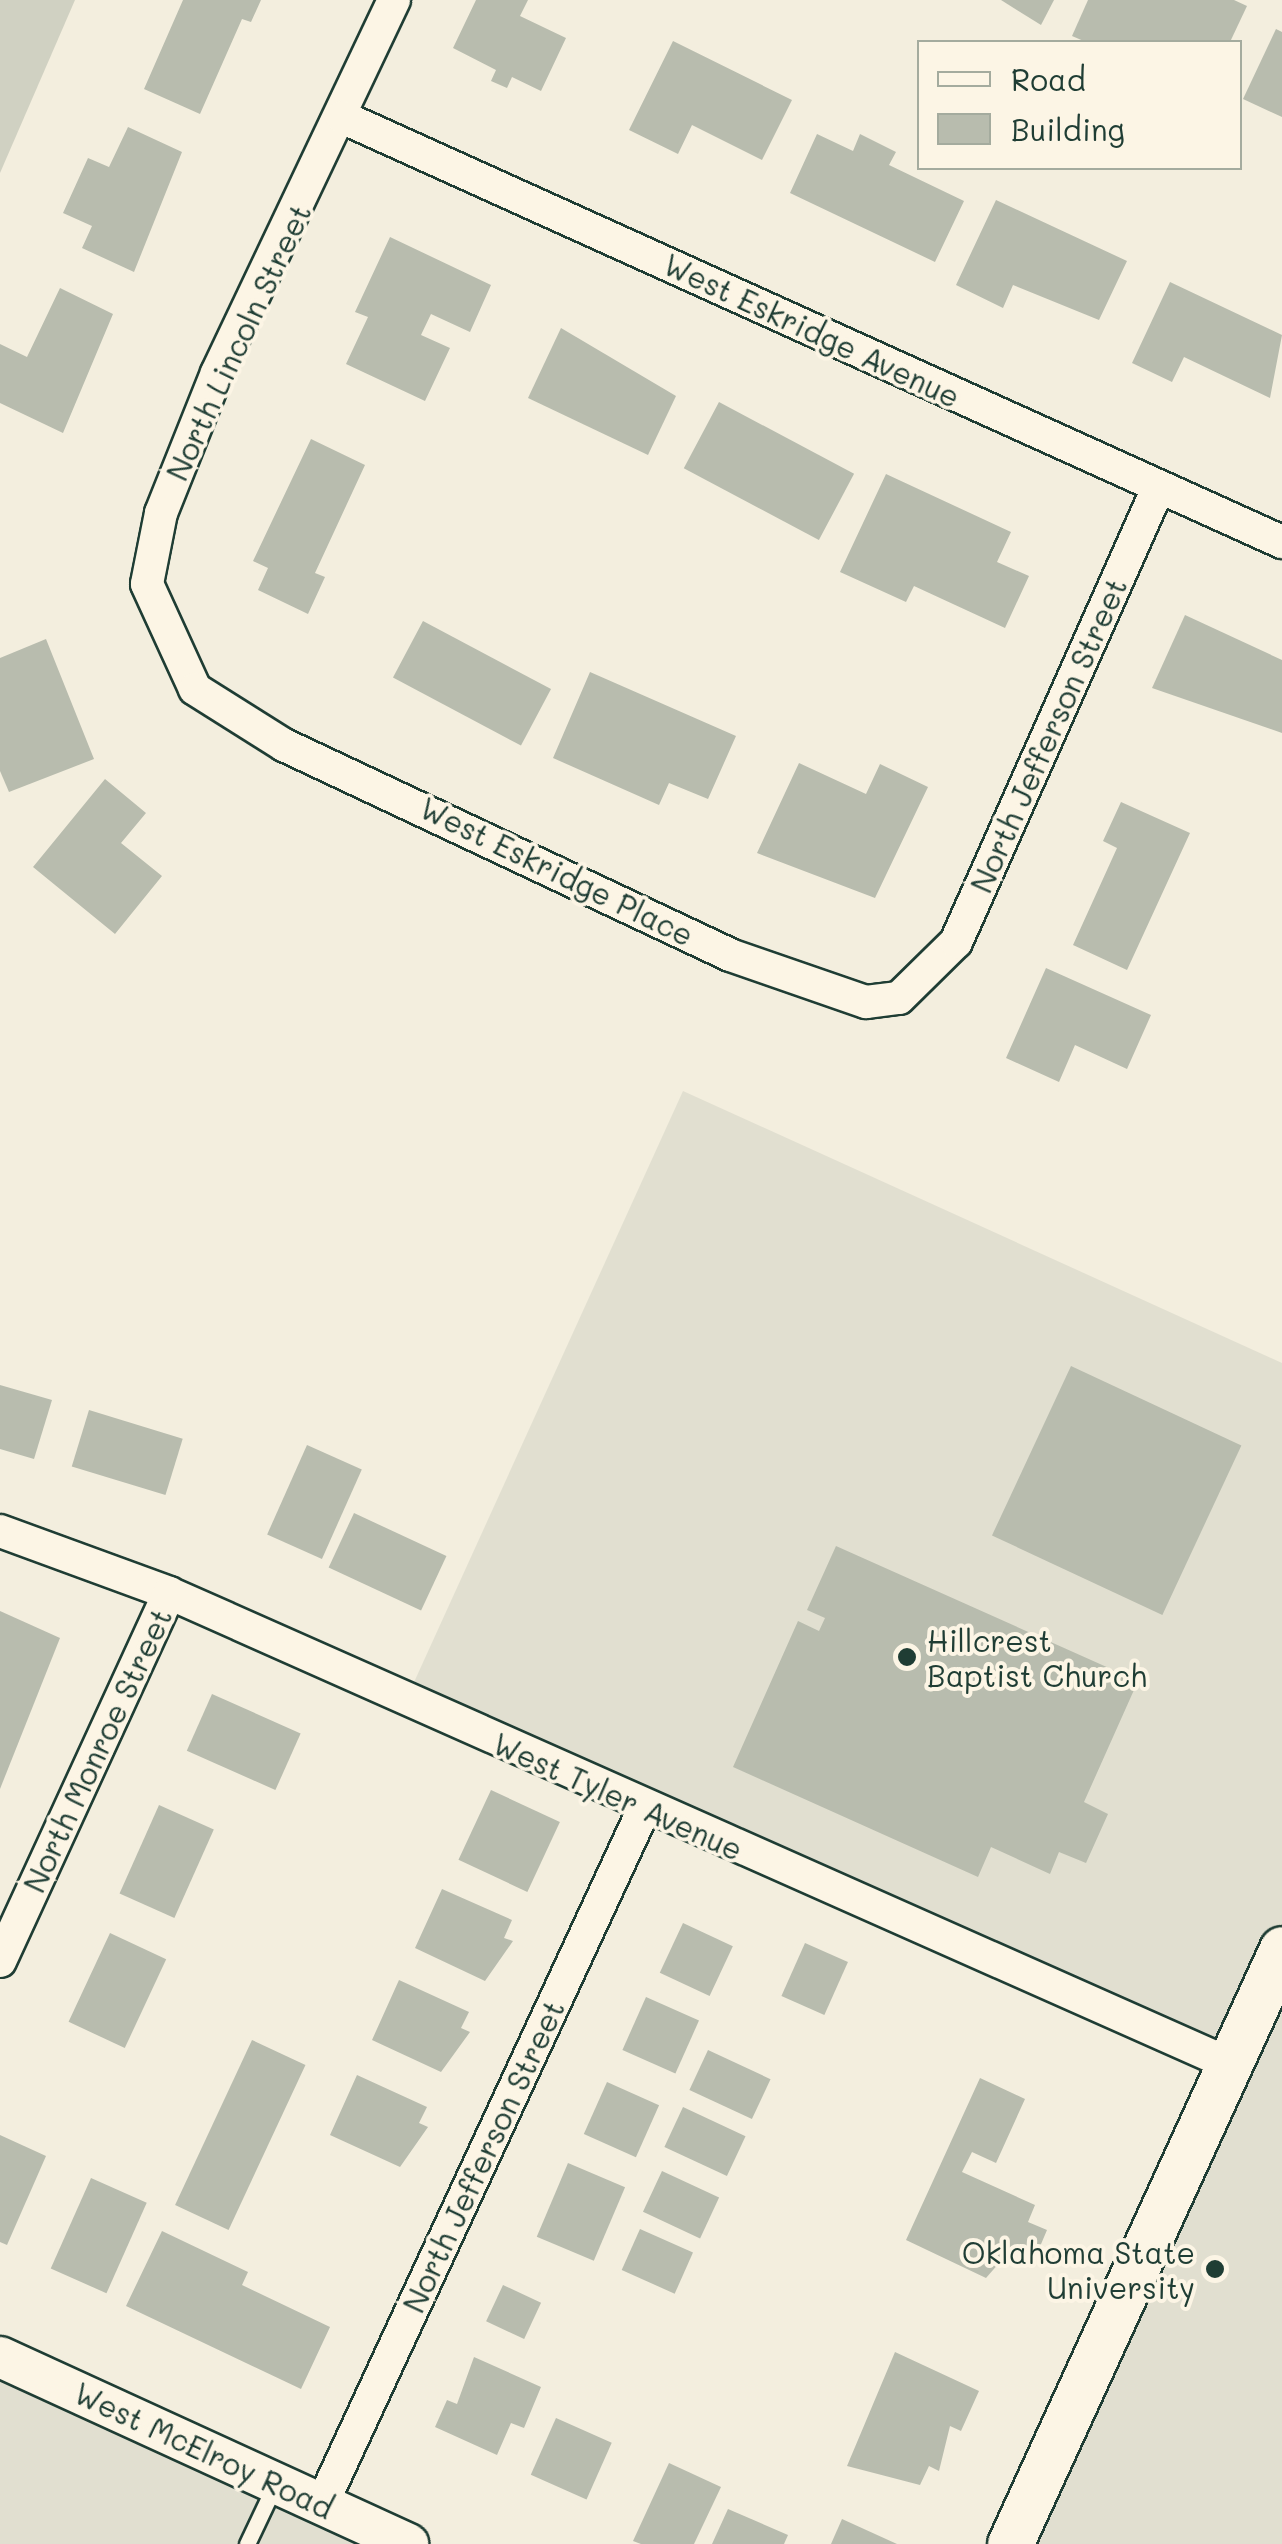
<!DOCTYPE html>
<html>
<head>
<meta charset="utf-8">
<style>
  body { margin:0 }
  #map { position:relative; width:1282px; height:2544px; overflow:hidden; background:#f3eede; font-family:Mali,sans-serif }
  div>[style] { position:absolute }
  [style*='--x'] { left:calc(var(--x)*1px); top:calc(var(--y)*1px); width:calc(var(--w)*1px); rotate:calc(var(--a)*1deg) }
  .built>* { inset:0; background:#e1dfd0 }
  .green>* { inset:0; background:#d0d1c2 }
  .building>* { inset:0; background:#b8bcae; transform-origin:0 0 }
  .roads { filter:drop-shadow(2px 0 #1f3d34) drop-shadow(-2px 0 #1f3d34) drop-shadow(0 2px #1f3d34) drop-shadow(0 -2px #1f3d34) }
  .service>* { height:15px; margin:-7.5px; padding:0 7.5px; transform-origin:7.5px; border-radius:7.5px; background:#fcf5e5 }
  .minor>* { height:32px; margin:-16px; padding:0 16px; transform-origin:16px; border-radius:16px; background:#fcf5e5 }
  .tertiary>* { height:40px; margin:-20px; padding:0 20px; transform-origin:20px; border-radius:20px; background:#fcf5e5 }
  .secondary>* { height:45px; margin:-22.5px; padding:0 22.5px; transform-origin:22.5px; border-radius:22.5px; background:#fcf5e5 }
  .dots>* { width:28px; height:28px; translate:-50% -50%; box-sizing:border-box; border:5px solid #fcf5e5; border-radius:50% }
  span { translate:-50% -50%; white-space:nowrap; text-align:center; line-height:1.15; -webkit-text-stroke:8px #fcf5e5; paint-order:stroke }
  .street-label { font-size:30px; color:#1f3d34 }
  .poi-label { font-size:30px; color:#1f3d34 }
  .left { translate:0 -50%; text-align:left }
  .right { translate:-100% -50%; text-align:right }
  .legend { position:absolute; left:917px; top:40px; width:325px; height:130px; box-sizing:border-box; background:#fcf5e5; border:2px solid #a4ab9e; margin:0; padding:12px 18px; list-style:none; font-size:30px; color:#1f3d34 }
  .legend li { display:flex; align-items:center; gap:20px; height:50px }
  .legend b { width:50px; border:2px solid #a4ab9e }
</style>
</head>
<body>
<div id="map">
  <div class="built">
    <div style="clip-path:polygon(683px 1091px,1282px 1363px,1282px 1943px,1228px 2062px,410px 1691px)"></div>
    <div style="clip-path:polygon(1282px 1993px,1282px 2544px,1016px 2544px)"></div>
    <div style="clip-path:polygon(0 2357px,401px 2544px,0 2544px)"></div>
  </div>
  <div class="green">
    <div style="clip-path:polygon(0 0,75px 0,0 173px)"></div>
  </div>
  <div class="building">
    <div style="clip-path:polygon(183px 0,261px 0,251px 22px,242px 19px,200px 114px,144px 89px)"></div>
    <div style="clip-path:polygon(476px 0,528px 0,520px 16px,566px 38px,541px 91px,512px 77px,507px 88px,491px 81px,496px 70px,453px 48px)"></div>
    <div style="clip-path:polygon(1001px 0,1054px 0,1041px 25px)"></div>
    <div style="clip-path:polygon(1088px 0,1234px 0,1247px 6px,1230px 42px,1086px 42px,1072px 36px)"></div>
    <div style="clip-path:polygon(1276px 29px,1282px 32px,1282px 117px,1243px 99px)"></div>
    <div style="clip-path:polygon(673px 41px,792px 100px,762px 160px,692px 125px,678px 154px,629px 130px)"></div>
    <div style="clip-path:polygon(128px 127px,182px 152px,134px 272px,82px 248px,92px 226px,63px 213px,88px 158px,109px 167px)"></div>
    <div style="clip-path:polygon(817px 134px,853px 151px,860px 134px,896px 152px,889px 165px,964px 201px,935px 262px,790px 193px)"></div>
    <div style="clip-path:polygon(996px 200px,1127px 261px,1099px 320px,1013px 285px,1003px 308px,956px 285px)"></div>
    <div style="clip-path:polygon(390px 237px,491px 285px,470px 332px,431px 314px,421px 335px,450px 348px,425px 401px,346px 364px,368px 317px,355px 312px)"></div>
    <div style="clip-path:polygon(1170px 282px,1282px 335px,1270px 398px,1184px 357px,1172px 382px,1132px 363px)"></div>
    <div style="clip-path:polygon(60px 288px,113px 314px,63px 433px,0 403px,0 344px,27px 357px)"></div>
    <div style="clip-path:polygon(561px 328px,676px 396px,648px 455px,528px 398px)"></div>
    <div style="left:719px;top:402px;width:153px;height:75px;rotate:28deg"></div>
    <div style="clip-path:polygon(311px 439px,365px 465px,315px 573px,325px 577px,308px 614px,258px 590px,268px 568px,253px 561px)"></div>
    <div style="clip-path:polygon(886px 474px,1011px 532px,997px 562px,1029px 576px,1005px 628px,914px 586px,906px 602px,840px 572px)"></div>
    <div style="clip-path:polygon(1185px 615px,1282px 660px,1282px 733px,1152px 688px)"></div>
    <div style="left:423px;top:621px;width:145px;height:64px;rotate:28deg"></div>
    <div style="clip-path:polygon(46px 639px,94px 759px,9px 792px,0 771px,0 658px)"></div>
    <div style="clip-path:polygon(590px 672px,736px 736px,708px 799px,669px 783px,659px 805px,553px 758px)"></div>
    <div style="clip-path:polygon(799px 763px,866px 794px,880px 764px,928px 787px,875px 898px,757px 853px)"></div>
    <div style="clip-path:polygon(105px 779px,146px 813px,121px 843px,162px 876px,115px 934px,33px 867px)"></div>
    <div style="clip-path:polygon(1121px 802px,1190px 833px,1127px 970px,1073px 945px,1117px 848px,1103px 841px)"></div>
    <div style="clip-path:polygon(1046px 968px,1151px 1015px,1127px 1069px,1075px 1045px,1059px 1082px,1006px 1058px)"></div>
    <div style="left:1071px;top:1366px;width:188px;height:187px;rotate:25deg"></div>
    <div style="clip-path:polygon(0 1385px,52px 1400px,34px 1459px,0 1449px)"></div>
    <div style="left:89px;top:1410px;width:98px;height:59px;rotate:17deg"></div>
    <div style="left:307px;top:1445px;width:60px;height:98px;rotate:24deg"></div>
    <div style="left:354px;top:1513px;width:102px;height:60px;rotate:25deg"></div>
    <div style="clip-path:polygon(836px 1546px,1138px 1681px,1084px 1802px,1108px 1814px,1086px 1863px,1059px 1852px,1050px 1874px,991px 1847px,978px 1877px,733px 1767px,798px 1621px,819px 1631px,825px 1618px,807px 1610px)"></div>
    <div style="clip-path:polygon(0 1611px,60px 1638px,0 1789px)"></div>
    <div style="left:212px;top:1694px;width:97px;height:62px;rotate:24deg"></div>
    <div style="left:491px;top:1790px;width:76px;height:77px;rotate:25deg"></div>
    <div style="left:159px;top:1805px;width:60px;height:97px;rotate:24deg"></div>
    <div style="clip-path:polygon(442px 1889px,512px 1920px,504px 1938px,513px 1941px,485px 1981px,415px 1948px)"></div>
    <div style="left:683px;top:1923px;width:55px;height:55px;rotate:25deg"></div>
    <div style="left:110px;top:1933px;width:62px;height:98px;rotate:25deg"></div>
    <div style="left:805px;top:1943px;width:47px;height:58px;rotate:24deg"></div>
    <div style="clip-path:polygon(399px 1980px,469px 2012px,461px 2028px,470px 2032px,441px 2072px,372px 2040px)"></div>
    <div style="left:646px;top:1997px;width:58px;height:58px;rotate:24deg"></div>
    <div style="left:252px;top:2040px;width:59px;height:182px;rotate:25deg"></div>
    <div style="left:708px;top:2050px;width:69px;height:44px;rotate:25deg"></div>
    <div style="clip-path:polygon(357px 2075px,427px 2107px,419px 2123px,428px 2127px,400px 2167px,330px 2135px)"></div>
    <div style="clip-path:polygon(980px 2078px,1025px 2099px,996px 2163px,972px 2152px,962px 2172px,1035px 2205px,1028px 2222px,1047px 2230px,1036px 2256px,1014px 2246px,986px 2278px,906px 2240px)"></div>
    <div style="left:607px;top:2082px;width:57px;height:57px;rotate:24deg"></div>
    <div style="left:683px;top:2107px;width:69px;height:44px;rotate:25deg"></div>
    <div style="clip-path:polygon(0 2135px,46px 2156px,7px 2245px,0 2242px)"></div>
    <div style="left:568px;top:2163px;width:62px;height:80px;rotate:23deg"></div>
    <div style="left:662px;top:2171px;width:63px;height:45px;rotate:25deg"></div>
    <div style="left:91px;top:2178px;width:61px;height:99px;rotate:24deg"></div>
    <div style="left:640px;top:2229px;width:58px;height:45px;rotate:24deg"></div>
    <div style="clip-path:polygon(162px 2231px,248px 2272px,242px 2285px,330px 2327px,301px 2389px,126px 2306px)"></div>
    <div style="left:503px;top:2285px;width:42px;height:40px;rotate:25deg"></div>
    <div style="clip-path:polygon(895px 2352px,979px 2391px,961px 2431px,950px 2426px,939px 2471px,929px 2466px,920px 2485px,847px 2466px)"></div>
    <div style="clip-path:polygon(474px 2357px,541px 2387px,524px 2428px,511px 2423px,497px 2455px,435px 2427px,447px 2400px,457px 2404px)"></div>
    <div style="left:556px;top:2418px;width:61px;height:62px;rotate:24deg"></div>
    <div style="clip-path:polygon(669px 2463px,721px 2487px,694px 2544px,641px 2544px,633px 2541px)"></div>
    <div style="clip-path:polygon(728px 2509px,788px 2535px,784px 2544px,712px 2544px)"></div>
    <div style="clip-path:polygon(842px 2519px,897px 2544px,831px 2544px)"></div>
  </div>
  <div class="roads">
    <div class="service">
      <div style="--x:247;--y:2544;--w:63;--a:-64.7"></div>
    </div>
    <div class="minor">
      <div style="--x:394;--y:0;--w:413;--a:115.4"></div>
      <div style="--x:217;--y:373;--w:151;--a:111.8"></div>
      <div style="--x:161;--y:513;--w:72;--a:101.2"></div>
      <div style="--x:147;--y:584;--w:115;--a:65.4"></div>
      <div style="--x:195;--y:689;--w:105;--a:32.2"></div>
      <div style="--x:284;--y:745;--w:493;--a:25.2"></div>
      <div style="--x:730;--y:955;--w:144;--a:19.1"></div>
      <div style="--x:866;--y:1002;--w:33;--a:-7"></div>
      <div style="--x:899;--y:998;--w:80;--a:-44.5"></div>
      <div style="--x:956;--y:942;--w:498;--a:-66"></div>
      <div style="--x:342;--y:117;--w:1032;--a:24.33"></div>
      <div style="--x:0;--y:1531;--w:180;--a:20.1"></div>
      <div style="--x:169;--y:1593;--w:1161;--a:23.94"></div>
      <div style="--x:0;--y:1961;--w:405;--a:-65.3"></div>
      <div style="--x:322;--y:2504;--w:766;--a:-65.14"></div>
    </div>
    <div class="tertiary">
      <div style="--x:0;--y:2357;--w:449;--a:24.6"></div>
    </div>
    <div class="secondary">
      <div style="--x:1010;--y:2544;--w:654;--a:-65.43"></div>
    </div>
  </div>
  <div class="dots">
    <div style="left:907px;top:1657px;background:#1f3d34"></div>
    <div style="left:1215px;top:2269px;background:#1f3d34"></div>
  </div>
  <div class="street-label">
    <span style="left:812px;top:330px;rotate:25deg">West Eskridge Avenue</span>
    <span style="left:238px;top:342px;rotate:-65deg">North Lincoln Street</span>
    <span style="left:1048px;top:735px;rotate:-66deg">North Jefferson Street</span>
    <span style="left:557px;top:871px;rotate:26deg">West Eskridge Place</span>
    <span style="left:97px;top:1750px;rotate:-65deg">North Monroe Street</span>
    <span style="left:618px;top:1796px;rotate:24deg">West Tyler Avenue</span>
    <span style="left:483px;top:2156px;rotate:-65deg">North Jefferson Street</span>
    <span style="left:204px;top:2450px;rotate:25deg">West McElroy Road</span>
  </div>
  <div class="poi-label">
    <span class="left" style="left:927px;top:1657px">Hillcrest<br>Baptist Church</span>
    <span class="right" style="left:1195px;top:2269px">Oklahoma State<br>University</span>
  </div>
  <ul class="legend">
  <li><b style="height:12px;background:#fcf5e5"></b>Road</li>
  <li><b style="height:28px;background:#b8bcae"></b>Building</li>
  </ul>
</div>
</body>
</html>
